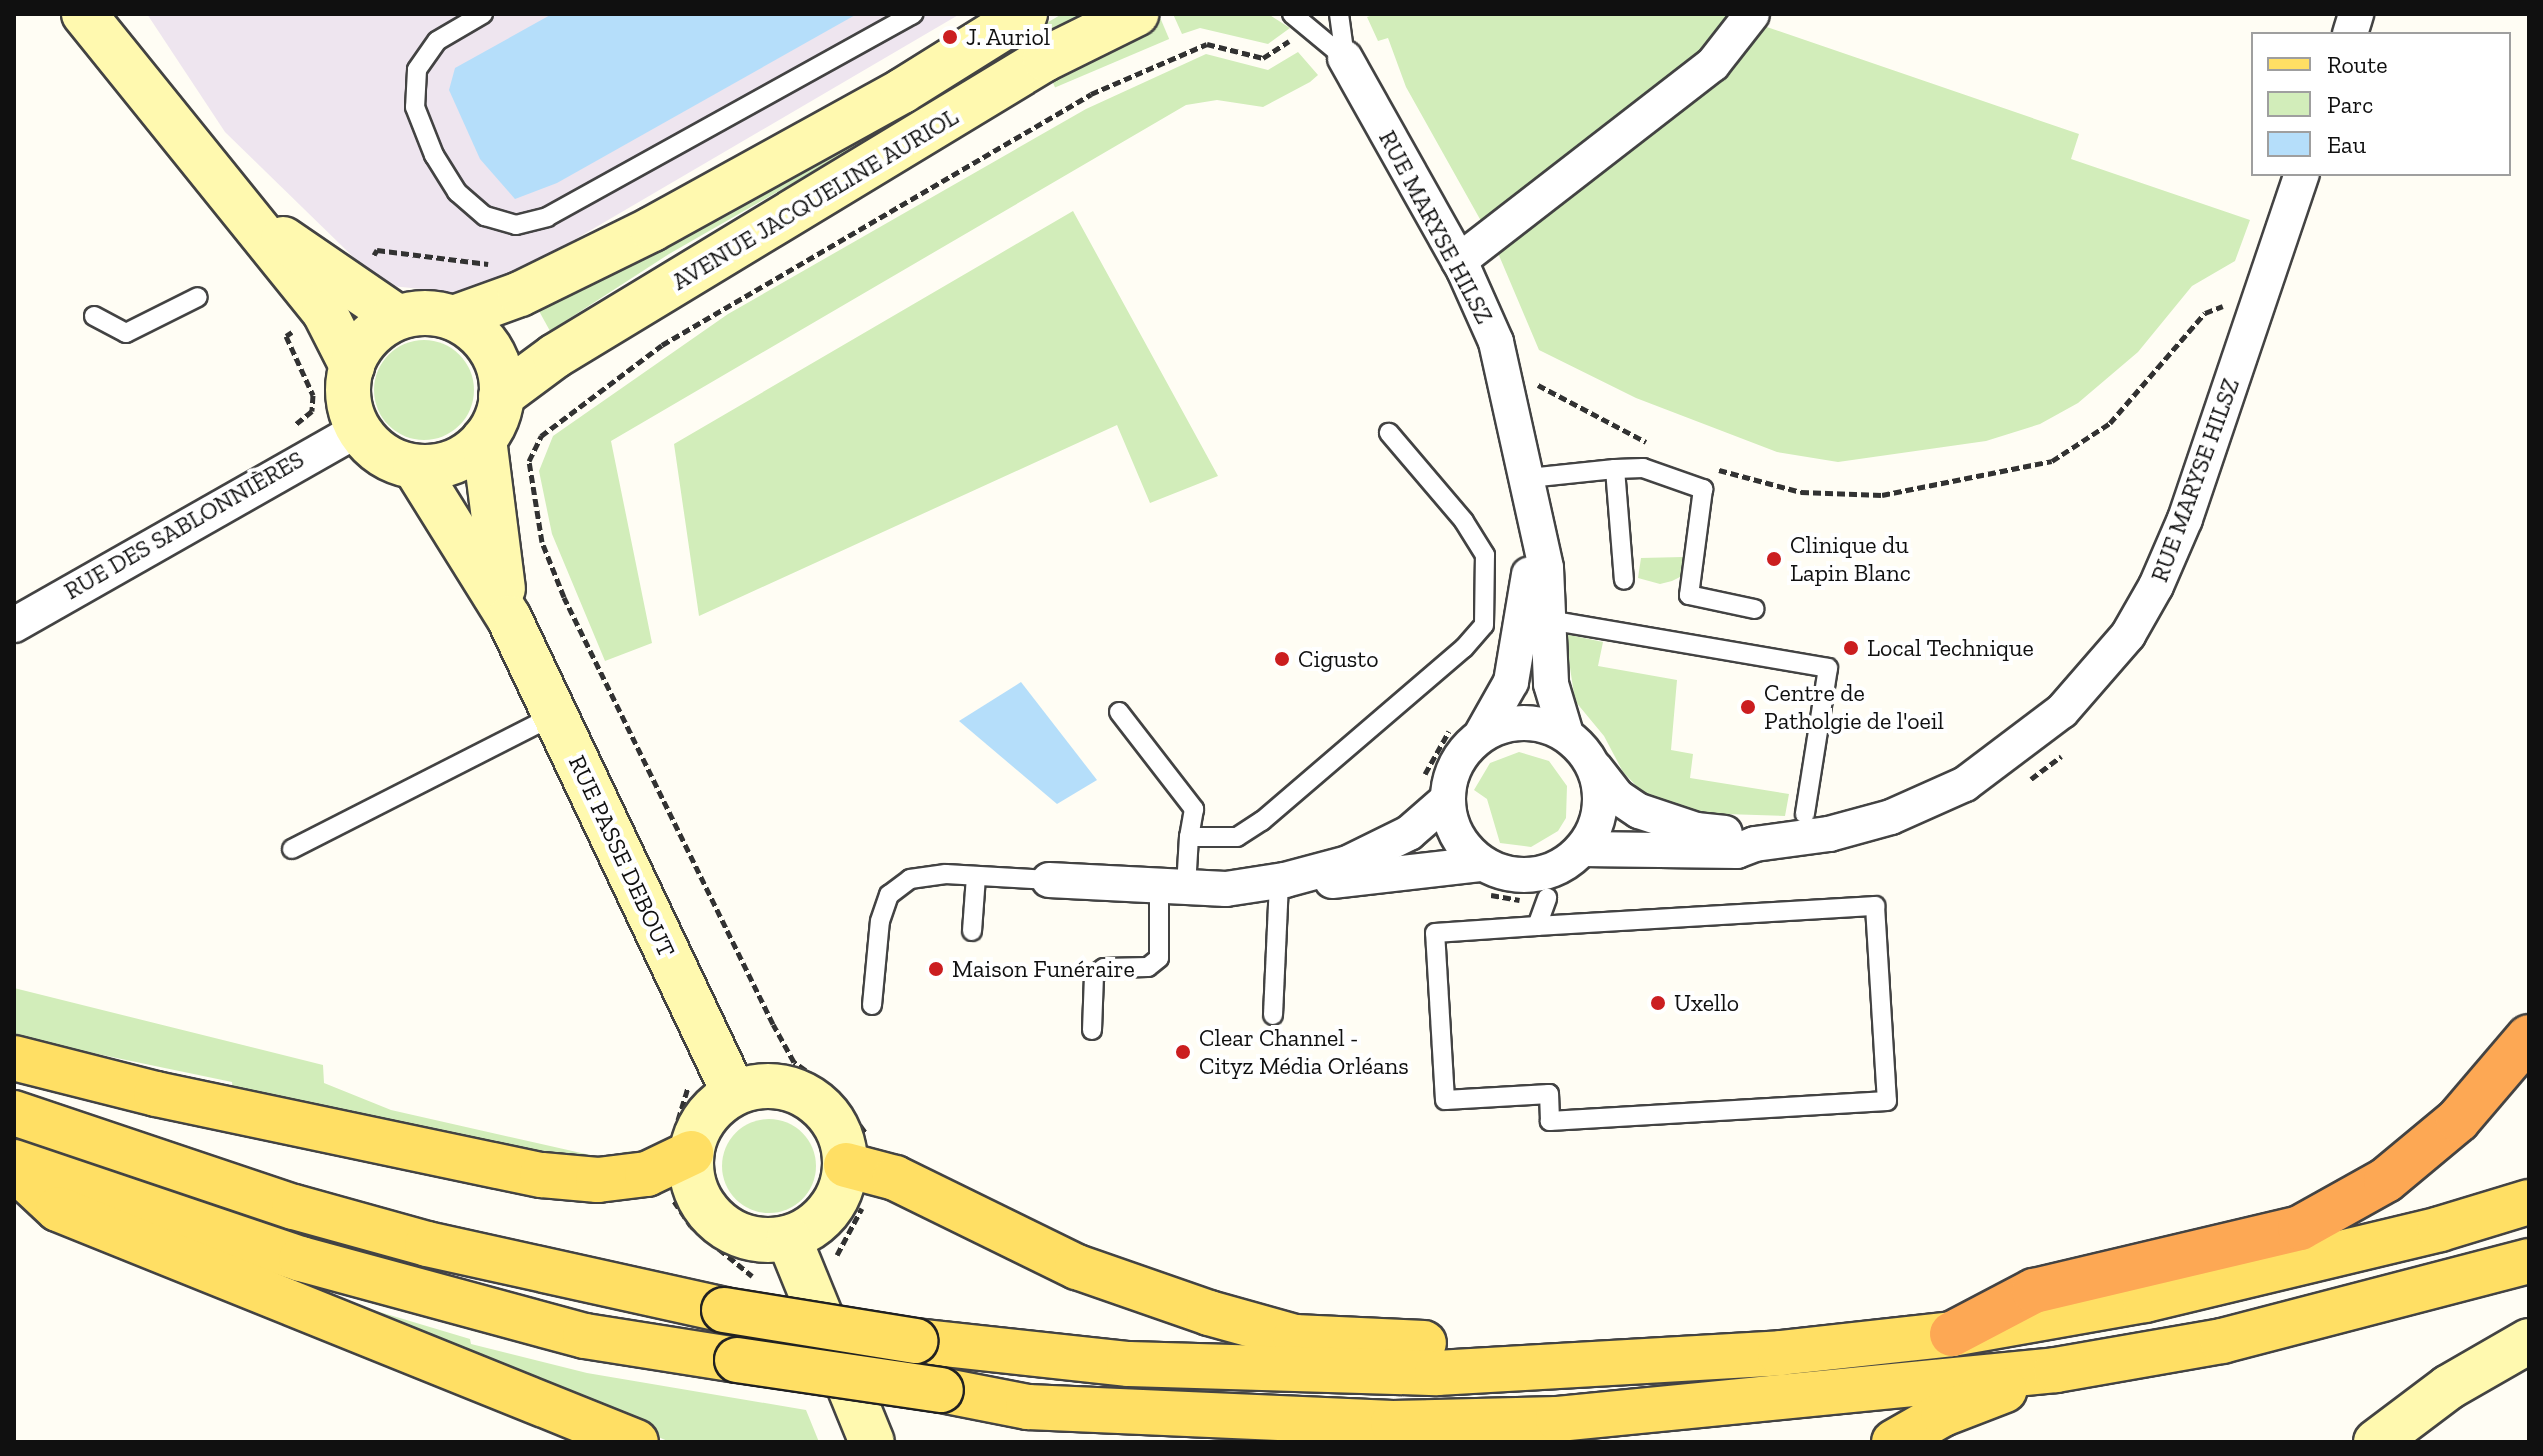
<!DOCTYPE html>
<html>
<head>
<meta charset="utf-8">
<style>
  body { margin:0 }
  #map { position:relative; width:2543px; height:1456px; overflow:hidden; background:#fffdf4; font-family:"Zilla Slab",serif }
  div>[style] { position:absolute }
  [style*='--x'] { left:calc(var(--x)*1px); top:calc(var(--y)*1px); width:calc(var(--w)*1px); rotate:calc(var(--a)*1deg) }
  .industrial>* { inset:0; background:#eee5ef }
  .green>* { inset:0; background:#d2edba; transform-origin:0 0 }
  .round { border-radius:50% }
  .water>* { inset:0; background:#b5defa }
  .path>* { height:5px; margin-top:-2.5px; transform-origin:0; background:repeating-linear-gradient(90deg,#323232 0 8px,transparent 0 12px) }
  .roads { filter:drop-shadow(2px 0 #434343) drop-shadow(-2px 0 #434343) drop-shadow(0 2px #434343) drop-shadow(0 -2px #434343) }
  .lane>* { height:18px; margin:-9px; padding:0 9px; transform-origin:9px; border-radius:9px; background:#fff }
  .street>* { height:34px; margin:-17px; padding:0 17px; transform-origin:17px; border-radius:17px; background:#fff }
  .street>.ring { margin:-17px; padding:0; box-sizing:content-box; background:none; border:34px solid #fff; border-radius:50% }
  .secondary>* { height:44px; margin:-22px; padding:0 22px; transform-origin:22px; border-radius:22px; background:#fff9af }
  .secondary>.ring { margin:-22px; padding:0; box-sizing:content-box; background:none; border:44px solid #fff9af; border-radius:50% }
  .primary>* { height:44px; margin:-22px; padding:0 22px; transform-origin:22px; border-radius:22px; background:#ffdf64 }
  .highway>* { height:44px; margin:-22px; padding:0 22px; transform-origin:22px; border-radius:22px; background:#fda854 }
  .bridges { filter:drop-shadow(2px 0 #212121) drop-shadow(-2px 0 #212121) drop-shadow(0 2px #212121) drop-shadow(0 -2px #212121) }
  .primary-bridge>* { height:44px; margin:-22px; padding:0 22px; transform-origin:22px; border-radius:22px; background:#ffdf64 }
  .dots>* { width:22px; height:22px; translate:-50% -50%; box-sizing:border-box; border:4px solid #fff; border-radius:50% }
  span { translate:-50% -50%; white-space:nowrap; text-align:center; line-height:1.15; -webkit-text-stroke:8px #fff; paint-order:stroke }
  .poi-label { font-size:24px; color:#101010 }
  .left { translate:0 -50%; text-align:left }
  .street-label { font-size:24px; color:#101010 }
  .frame { position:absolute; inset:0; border:16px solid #101010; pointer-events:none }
  .legend { position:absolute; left:2251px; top:32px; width:260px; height:144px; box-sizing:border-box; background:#fff; border:2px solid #9f9f9f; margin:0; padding:10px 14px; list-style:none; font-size:24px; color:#101010 }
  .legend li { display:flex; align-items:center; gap:16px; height:40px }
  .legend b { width:40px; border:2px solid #9f9f9f }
</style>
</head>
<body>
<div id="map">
  <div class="industrial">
    <div style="clip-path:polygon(147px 14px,960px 14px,480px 295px,382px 285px,225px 132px)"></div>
  </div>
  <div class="green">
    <div style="clip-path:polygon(1062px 14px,1088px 14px,669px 254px,550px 331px,539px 311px,662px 247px)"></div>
    <div style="clip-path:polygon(1173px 14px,1268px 14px,1290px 28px,1268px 44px,1200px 28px,1182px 34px)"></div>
    <div style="clip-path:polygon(1376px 14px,1729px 14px,2079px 134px,2071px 159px,2250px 220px,2235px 261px,2192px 286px,2138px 352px,2078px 403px,2040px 424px,1986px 441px,1838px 462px,1777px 452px,1636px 398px,1539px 350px,1495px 246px,1406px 87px,1388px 38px,1378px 41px,1367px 17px)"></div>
    <div style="left:1159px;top:15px;width:26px;height:124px;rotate:67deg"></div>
    <div style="clip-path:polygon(1298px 52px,1318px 75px,1310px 82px,1263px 107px,1217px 100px,1186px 105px,611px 441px,652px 643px,605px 661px,552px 534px,539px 471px,553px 436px,728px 314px,1086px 109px,1206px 54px,1268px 70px)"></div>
    <div style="clip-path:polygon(1073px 211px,1218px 476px,1150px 503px,1117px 425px,699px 616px,674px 444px)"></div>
    <div class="round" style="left:374px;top:340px;width:100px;height:100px"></div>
    <div style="clip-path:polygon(1683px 557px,1682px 576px,1672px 581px,1660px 584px,1638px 578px,1641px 558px)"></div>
    <div style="clip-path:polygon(1565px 634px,1603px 642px,1598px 666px,1677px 680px,1671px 750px,1693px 754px,1690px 778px,1789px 794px,1785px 816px,1694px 813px,1646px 796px,1623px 772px,1604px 736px,1575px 701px)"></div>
    <div style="clip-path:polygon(1519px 752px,1549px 761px,1567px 786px,1566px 818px,1558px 831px,1531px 847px,1500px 843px,1487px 799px,1474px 790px,1490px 763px)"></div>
    <div style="clip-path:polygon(14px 988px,323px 1065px,324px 1083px,391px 1110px,599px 1157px,630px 1151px,636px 1159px,600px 1165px,233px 1092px,232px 1082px,35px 1041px,14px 1034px)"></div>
    <div class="round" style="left:722px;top:1119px;width:94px;height:94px"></div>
    <div style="clip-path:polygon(373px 1310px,470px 1339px,471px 1344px,587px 1373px,806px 1410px,819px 1442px,670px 1442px,371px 1315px)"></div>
  </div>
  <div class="water">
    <div style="clip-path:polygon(552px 14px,857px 14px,557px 183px,515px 199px,480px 159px,449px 90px,455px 68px)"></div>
    <div style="clip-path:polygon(1021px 682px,1097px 780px,1057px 804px,959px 721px)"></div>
  </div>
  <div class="path">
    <div style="--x:374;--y:255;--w:6;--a:-59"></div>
    <div style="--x:377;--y:250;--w:112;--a:7.2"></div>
    <div style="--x:292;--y:332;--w:7;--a:146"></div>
    <div style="--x:286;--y:336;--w:65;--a:65.4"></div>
    <div style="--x:313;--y:395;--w:16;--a:94"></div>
    <div style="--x:312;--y:411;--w:21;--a:141"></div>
    <div style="--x:1538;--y:385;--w:122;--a:27.8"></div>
    <div style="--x:1719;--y:470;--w:85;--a:15"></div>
    <div style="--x:1801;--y:492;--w:81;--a:2.1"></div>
    <div style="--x:1882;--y:495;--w:173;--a:-11.3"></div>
    <div style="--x:2052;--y:461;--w:69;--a:-33.2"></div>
    <div style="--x:2110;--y:423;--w:145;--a:-49.2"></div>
    <div style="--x:2205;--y:313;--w:19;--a:-21"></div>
    <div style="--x:1425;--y:774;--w:49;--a:-60.8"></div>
    <div style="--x:2031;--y:779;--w:38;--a:-37"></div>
    <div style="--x:1491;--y:895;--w:29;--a:10"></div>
    <div style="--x:678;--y:1120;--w:34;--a:-73"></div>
    <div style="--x:865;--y:1132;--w:51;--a:-126.2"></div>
    <div style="--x:835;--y:1091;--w:50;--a:-144.7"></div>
    <div style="--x:794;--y:1062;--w:43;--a:-118.9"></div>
    <div style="--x:773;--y:1024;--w:475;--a:-116.1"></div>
    <div style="--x:564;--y:597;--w:59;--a:-111.8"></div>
    <div style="--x:542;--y:542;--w:82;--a:-99.1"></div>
    <div style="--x:529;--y:461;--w:28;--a:-64"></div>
    <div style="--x:541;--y:436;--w:151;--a:-36.9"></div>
    <div style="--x:662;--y:345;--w:497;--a:-30.3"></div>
    <div style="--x:1091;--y:94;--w:126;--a:-23.3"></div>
    <div style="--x:1207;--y:44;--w:58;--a:14"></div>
    <div style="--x:1263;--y:58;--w:31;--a:-33"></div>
    <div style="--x:674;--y:1201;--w:30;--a:56"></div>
    <div style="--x:691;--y:1226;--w:79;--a:39.3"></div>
    <div style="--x:837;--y:1255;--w:53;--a:-62"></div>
  </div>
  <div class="roads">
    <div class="lane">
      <div style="--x:483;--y:14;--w:53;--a:149.6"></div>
      <div style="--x:437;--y:41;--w:35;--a:125"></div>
      <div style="--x:417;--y:70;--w:37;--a:93"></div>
      <div style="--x:415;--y:107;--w:52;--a:68.4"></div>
      <div style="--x:434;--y:155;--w:44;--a:58.1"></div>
      <div style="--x:457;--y:192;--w:37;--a:41"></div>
      <div style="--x:485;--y:216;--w:32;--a:16"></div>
      <div style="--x:516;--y:225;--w:32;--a:-14"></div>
      <div style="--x:547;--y:217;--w:419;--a:-29"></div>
      <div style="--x:1292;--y:14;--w:69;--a:39.7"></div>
      <div style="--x:1339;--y:14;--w:44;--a:82.2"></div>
      <div style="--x:94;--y:316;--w:36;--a:28"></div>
      <div style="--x:126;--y:333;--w:80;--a:-26.6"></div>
      <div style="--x:1615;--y:469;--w:28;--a:-2"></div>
      <div style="--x:1643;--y:468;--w:64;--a:19.3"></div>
      <div style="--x:1703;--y:489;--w:107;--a:97.5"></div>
      <div style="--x:1689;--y:595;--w:67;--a:12"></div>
      <div style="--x:1529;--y:478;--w:86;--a:-6"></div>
      <div style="--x:1615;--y:469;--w:111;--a:85.4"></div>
      <div style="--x:1548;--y:620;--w:284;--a:9.7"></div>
      <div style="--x:1828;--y:668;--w:148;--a:99"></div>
      <div style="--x:1119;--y:712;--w:123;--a:52.3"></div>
      <div style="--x:1194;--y:809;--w:28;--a:100"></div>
      <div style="--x:292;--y:849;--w:295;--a:-27"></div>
      <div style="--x:1186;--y:887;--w:50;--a:-86.6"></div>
      <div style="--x:1189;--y:837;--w:48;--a:0"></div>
      <div style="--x:1237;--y:837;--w:30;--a:-33"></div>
      <div style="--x:1262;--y:821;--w:266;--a:-40.6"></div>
      <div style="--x:1464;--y:648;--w:30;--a:-49"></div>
      <div style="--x:1484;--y:625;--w:70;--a:-89.2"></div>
      <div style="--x:1485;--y:555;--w:40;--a:-122"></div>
      <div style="--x:1464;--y:521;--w:116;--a:-130.4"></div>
      <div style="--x:1537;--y:926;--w:339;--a:-3.4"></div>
      <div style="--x:1875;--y:906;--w:195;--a:86.5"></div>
      <div style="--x:1887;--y:1101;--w:338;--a:176.6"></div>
      <div style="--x:1550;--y:1121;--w:27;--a:-92"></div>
      <div style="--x:1549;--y:1094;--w:104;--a:176.7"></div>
      <div style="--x:1445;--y:1100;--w:167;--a:-93.4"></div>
      <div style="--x:1435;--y:933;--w:102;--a:-3.9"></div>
      <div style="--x:1537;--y:926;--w:30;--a:-70"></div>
      <div style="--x:972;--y:931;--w:55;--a:-85.8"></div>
      <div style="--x:872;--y:1005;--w:84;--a:-84.6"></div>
      <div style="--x:880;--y:921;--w:28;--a:-71"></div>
      <div style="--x:889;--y:895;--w:26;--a:-37"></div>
      <div style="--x:910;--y:879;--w:36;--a:-8"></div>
      <div style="--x:946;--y:874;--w:103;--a:3.3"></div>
      <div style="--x:1273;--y:1015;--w:134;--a:-87.4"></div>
      <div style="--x:1092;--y:1030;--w:55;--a:-87.9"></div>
      <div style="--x:1094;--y:975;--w:12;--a:-35"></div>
      <div style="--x:1104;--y:968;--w:44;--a:-1.3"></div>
      <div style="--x:1148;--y:967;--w:14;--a:-39"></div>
      <div style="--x:1159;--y:958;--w:72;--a:-90"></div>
    </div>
    <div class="street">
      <div style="--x:2350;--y:34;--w:21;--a:-73"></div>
      <div style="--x:1345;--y:58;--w:243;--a:60.7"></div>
      <div style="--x:1464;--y:270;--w:79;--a:66"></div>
      <div style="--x:1496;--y:342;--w:231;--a:77.5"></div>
      <div style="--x:1546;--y:568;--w:116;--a:87.5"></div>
      <div style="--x:1551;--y:684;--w:52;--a:73.3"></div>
      <div style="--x:1459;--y:261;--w:321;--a:-37.8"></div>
      <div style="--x:1713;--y:64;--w:63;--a:-52"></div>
      <div style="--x:14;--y:625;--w:395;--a:-29.6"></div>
      <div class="ring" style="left:1448px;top:723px;width:118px;height:118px"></div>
      <div style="--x:1481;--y:735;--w:61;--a:-60.5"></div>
      <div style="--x:1511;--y:682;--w:109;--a:-80.5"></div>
      <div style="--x:1595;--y:768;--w:37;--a:52"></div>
      <div style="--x:1618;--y:797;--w:25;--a:34"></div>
      <div style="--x:1639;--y:811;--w:60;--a:18.4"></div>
      <div style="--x:1696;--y:830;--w:29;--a:6"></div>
      <div style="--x:1583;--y:849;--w:154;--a:0.7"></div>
      <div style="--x:1737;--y:851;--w:19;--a:-21"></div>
      <div style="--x:1755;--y:844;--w:75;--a:-7.7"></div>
      <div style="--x:1829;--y:834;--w:64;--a:-15.3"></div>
      <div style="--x:1891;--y:817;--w:81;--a:-24"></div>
      <div style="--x:1965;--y:784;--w:121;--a:-37"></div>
      <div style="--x:2062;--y:711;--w:101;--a:-49"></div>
      <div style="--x:2128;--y:635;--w:56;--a:-60.3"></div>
      <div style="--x:2156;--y:586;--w:73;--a:-66.6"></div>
      <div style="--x:2185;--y:519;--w:364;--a:-71.3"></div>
      <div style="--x:1049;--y:880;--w:177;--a:2.9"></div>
      <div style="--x:1226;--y:889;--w:60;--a:-8.7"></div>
      <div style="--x:1285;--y:880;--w:65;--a:-15.1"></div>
      <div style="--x:1348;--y:863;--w:68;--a:-26.2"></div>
      <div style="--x:1409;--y:833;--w:50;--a:-41"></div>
      <div style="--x:1332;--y:881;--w:151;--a:-6.5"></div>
    </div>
    <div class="secondary">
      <div style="--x:84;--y:14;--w:382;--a:51.1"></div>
      <div style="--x:324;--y:311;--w:62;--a:63"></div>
      <div style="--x:283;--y:239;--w:138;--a:34.4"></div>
      <div class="ring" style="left:348px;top:313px;width:110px;height:110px"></div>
      <div style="--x:454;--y:318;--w:70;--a:-20"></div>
      <div style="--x:520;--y:294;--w:147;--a:-26.2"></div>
      <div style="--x:652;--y:229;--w:286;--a:-28.9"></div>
      <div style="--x:902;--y:91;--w:145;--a:-32"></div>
      <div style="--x:501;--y:396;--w:67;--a:-36.5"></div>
      <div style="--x:555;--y:356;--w:573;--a:-31.22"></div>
      <div style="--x:1045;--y:59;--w:102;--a:-26.3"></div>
      <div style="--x:484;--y:439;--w:151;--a:82.8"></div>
      <div style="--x:415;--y:467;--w:178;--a:58.1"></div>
      <div style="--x:509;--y:618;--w:526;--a:64.65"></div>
      <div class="ring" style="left:691px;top:1086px;width:110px;height:110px"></div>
      <div style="--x:789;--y:1239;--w:219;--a:67.8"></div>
      <div style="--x:2376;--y:1442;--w:91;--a:-37"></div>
      <div style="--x:2449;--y:1387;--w:92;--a:-29.9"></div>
    </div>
    <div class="primary">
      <div style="--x:14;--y:1058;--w:146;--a:14.2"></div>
      <div style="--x:156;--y:1094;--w:394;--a:11.9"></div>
      <div style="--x:542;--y:1175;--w:56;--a:5.1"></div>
      <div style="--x:598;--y:1180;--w:49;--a:-7"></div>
      <div style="--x:647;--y:1174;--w:49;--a:-25.5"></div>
      <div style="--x:14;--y:1113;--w:295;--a:18.6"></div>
      <div style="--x:294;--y:1207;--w:138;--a:15.5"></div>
      <div style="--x:427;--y:1244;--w:304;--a:12.5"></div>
      <div style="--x:14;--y:1162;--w:303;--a:18.7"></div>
      <div style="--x:301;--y:1259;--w:294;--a:15.2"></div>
      <div style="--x:585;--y:1336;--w:154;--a:9"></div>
      <div style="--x:846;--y:1165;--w:51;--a:14.9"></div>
      <div style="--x:895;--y:1178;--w:203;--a:26.1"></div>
      <div style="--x:1077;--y:1267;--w:140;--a:19.2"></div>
      <div style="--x:1209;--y:1313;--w:89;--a:15.6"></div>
      <div style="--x:1295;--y:1337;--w:129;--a:2.7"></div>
      <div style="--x:16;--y:1170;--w:57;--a:42.9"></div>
      <div style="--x:58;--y:1209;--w:623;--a:21.96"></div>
      <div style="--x:916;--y:1341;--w:214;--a:6.2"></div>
      <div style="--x:1129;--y:1364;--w:308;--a:1.7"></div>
      <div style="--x:1437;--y:1373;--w:344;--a:-3.3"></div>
      <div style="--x:1780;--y:1353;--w:173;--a:-6.3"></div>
      <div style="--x:1952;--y:1334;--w:196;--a:-10"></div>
      <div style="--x:2145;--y:1300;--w:303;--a:-13.5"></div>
      <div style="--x:2440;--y:1229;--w:93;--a:-16.9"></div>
      <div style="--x:941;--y:1390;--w:89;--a:11.1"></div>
      <div style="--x:1028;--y:1407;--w:365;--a:2.5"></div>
      <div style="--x:1393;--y:1423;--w:165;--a:-1.4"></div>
      <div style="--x:1558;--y:1419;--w:500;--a:-5.62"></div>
      <div style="--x:2056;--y:1370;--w:169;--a:-9.9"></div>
      <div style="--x:2222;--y:1341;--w:317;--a:-14.6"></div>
      <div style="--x:1894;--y:1442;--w:56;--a:-29.7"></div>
      <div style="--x:1943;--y:1414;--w:66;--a:-21.2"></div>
    </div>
    <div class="highway">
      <div style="--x:1952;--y:1334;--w:93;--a:-27.7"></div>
      <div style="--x:2034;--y:1291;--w:273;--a:-13.3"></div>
      <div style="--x:2300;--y:1228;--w:98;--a:-29.2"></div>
      <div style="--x:2386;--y:1180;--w:94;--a:-39.8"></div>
      <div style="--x:2458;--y:1120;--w:109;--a:-49.5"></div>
    </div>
  </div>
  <div class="bridges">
    <div class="primary-bridge">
      <div style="--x:724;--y:1310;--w:194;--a:9.2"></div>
      <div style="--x:737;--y:1360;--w:206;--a:8.4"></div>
    </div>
  </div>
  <div class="dots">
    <div style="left:950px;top:37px;background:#cb1e20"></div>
    <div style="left:1774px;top:559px;background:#cb1e20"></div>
    <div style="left:1851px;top:648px;background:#cb1e20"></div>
    <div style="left:1282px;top:659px;background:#cb1e20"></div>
    <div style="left:1748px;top:707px;background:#cb1e20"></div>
    <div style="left:936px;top:969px;background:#cb1e20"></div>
    <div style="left:1658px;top:1003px;background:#cb1e20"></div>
    <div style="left:1183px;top:1052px;background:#cb1e20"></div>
  </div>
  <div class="poi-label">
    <span class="left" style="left:966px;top:37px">J. Auriol</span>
    <span class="left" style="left:1790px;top:559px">Clinique du<br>Lapin Blanc</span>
    <span class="left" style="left:1867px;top:648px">Local Technique</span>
    <span class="left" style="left:1298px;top:659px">Cigusto</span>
    <span class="left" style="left:1764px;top:707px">Centre de<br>Patholgie de l'oeil</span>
    <span class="left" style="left:952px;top:969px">Maison Funéraire</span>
    <span class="left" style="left:1674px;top:1003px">Uxello</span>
    <span class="left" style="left:1199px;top:1052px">Clear Channel -<br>Cityz Média Orléans</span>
  </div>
  <div class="street-label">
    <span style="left:815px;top:199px;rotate:-31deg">AVENUE JACQUELINE AURIOL</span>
    <span style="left:1436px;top:227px;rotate:62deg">RUE MARYSE HILSZ</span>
    <span style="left:2195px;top:480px;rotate:-70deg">RUE MARYSE HILSZ</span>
    <span style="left:184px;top:525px;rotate:-30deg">RUE DES SABLONNIÈRES</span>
    <span style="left:622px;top:856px;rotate:65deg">RUE PASSE DEBOUT</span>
  </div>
  <div class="frame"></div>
  <ul class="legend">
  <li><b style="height:10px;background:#ffdf64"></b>Route</li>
  <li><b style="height:22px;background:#d2edba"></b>Parc</li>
  <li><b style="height:22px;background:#b5defa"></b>Eau</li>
  </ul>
</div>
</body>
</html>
